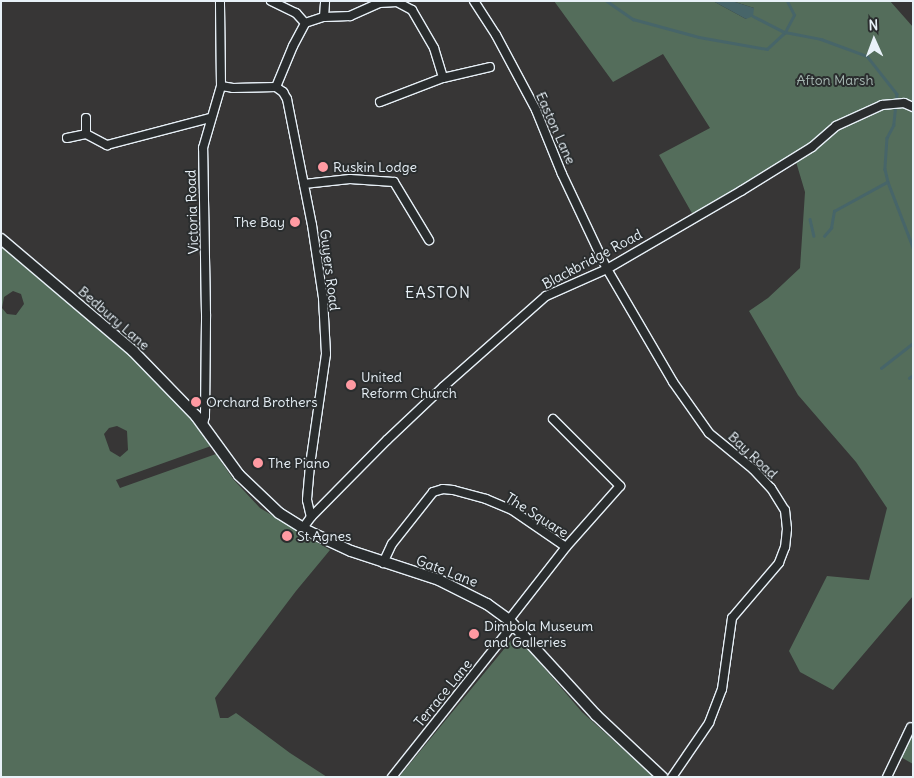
<!DOCTYPE html>
<html>
<head>
<meta charset="utf-8">
<style>
  body { margin:0 }
  #map { position:relative; width:914px; height:778px; overflow:hidden; background:#373636; font-family:Delius,sans-serif }
  div>[style] { position:absolute }
  [style*='--x'] { left:calc(var(--x)*1px); top:calc(var(--y)*1px); width:calc(var(--w)*1px); rotate:calc(var(--a)*1deg) }
  .green>* { inset:0; background:#546d5b }
  .water>* { inset:0; background:#476569 }
  .stream>* { height:2.5px; margin:-1.25px; padding:0 1.25px; transform-origin:1.25px; border-radius:1.25px; background:#476569 }
  .roads { filter:drop-shadow(1px 0 #e8f1f8) drop-shadow(-1px 0 #e8f1f8) drop-shadow(0 1px #e8f1f8) drop-shadow(0 -1px #e8f1f8) }
  .minor>* { height:8px; margin:-4px; padding:0 4px; transform-origin:4px; border-radius:4px; background:#2a2d2e }
  .tertiary>* { height:10px; margin:-5px; padding:0 5px; transform-origin:5px; border-radius:5px; background:#2a2d2e }
  .dots>* { width:14px; height:14px; translate:-50% -50%; box-sizing:border-box; border:2px solid #2a2d2e; border-radius:50% }
  span { translate:-50% -50%; white-space:nowrap; text-align:center; line-height:1.15; -webkit-text-stroke:4px #2a2d2e; paint-order:stroke }
  .park-label { font-size:14px; color:#a5b6b1 }
  .street-label { font-size:14px; color:#e8f1f8 }
  .poi-label { font-size:14px; color:#e8f1f8 }
  .left { translate:0 -50%; text-align:left }
  .right { translate:-100% -50%; text-align:right }
  .quarter-label { font-size:16px; color:#e8f1f8; letter-spacing:1px }
  .frame { position:absolute; inset:0; border:2px solid #e8f1f8; pointer-events:none }
  .north { position:absolute; left:849px; top:15px; width:50px; height:50px; -webkit-text-stroke:4px #2a2d2e; paint-order:stroke; rotate:358deg; font-size:14px; font-weight:700; line-height:20px; text-align:center; color:#e8f1f8 }
  .north::after { content:''; display:block; margin:auto; width:18px; height:22px; background:#e8f1f8; clip-path:polygon(50% 0,100% 100%,50% 72%,0 100%) }
</style>
</head>
<body>
<div id="map">
  <div class="green">
    <div style="clip-path:polygon(554px 1px,713px 1px,746px 19px,754px 8px,732px 1px,890px 1px,913px 27px,913px 596px,833px 690px,800px 672px,789px 651px,827px 576px,869px 580px,887px 508px,856px 462px,798px 395px,749px 311px,768px 298px,800px 268px,805px 192px,794px 155px,693px 215px,659px 155px,710px 128px,663px 54px,613px 82px)"></div>
    <div style="clip-path:polygon(evenodd,1px 243px,113px 336px,201px 426px,211px 446px,116px 480px,120px 488px,216px 454px,233px 479px,260px 508px,330px 550px,296px 591px,215px 698px,220px 718px,228px 718px,236px 713px,290px 753px,327px 777px,1px 777px,1px 243px,13px 291px,21px 294px,24px 304px,16px 315px,7px 314px,2px 308px,4px 297px,13px 291px,1px 243px,117px 426px,127px 431px,128px 450px,120px 457px,110px 451px,104px 434px,109px 428px,117px 426px)"></div>
    <div style="clip-path:polygon(513px 638px,521px 641px,582px 712px,654px 777px,399px 777px)"></div>
    <div style="clip-path:polygon(913px 731px,913px 764px,899px 756px)"></div>
  </div>
  <div class="water">
    <div style="clip-path:polygon(713px 1px,732px 1px,754px 8px,753px 16px,746px 19px)"></div>
  </div>
  <div class="stream">
    <div style="--x:607;--y:1;--w:32;--a:35"></div>
    <div style="--x:633;--y:19;--w:68;--a:15.3"></div>
    <div style="--x:699;--y:37;--w:69;--a:10"></div>
    <div style="--x:767;--y:49;--w:25;--a:-43"></div>
    <div style="--x:785;--y:32;--w:19;--a:-62"></div>
    <div style="--x:794;--y:15;--w:16;--a:-117"></div>
    <div style="--x:753;--y:16;--w:36;--a:27"></div>
    <div style="--x:785;--y:32;--w:37;--a:11"></div>
    <div style="--x:821;--y:39;--w:49;--a:20.3"></div>
    <div style="--x:867;--y:56;--w:48;--a:51.7"></div>
    <div style="--x:897;--y:94;--w:31;--a:96"></div>
    <div style="--x:894;--y:125;--w:15;--a:118"></div>
    <div style="--x:887;--y:138;--w:31;--a:94"></div>
    <div style="--x:885;--y:169;--w:13;--a:77"></div>
    <div style="--x:888;--y:182;--w:70;--a:69"></div>
    <div style="--x:810;--y:219;--w:17;--a:77"></div>
    <div style="--x:824;--y:236;--w:11;--a:-49"></div>
    <div style="--x:831;--y:228;--w:17;--a:-80"></div>
    <div style="--x:834;--y:211;--w:60;--a:-28.7"></div>
    <div style="--x:881;--y:368;--w:41;--a:-38"></div>
    <div style="--x:909;--y:378;--w:5;--a:-37"></div>
  </div>
  <div class="roads">
    <div class="minor">
      <div style="--x:271;--y:1;--w:28;--a:26"></div>
      <div style="--x:296;--y:13;--w:13;--a:48"></div>
      <div style="--x:474;--y:1;--w:40;--a:57.1"></div>
      <div style="--x:496;--y:35;--w:85;--a:61.9"></div>
      <div style="--x:536;--y:110;--w:69;--a:67.9"></div>
      <div style="--x:562;--y:174;--w:105;--a:64.7"></div>
      <div style="--x:607;--y:269;--w:131;--a:59.7"></div>
      <div style="--x:673;--y:382;--w:62;--a:54.8"></div>
      <div style="--x:709;--y:433;--w:57;--a:39.3"></div>
      <div style="--x:753;--y:469;--w:26;--a:47"></div>
      <div style="--x:771;--y:488;--w:26;--a:58"></div>
      <div style="--x:785;--y:510;--w:19;--a:84"></div>
      <div style="--x:787;--y:529;--w:18;--a:96"></div>
      <div style="--x:785;--y:547;--w:17;--a:111"></div>
      <div style="--x:779;--y:563;--w:72;--a:130.5"></div>
      <div style="--x:732;--y:618;--w:72;--a:98"></div>
      <div style="--x:722;--y:689;--w:36;--a:111"></div>
      <div style="--x:709;--y:723;--w:65;--a:124.4"></div>
      <div style="--x:324;--y:17;--w:16;--a:-86"></div>
      <div style="--x:221;--y:86;--w:12;--a:9"></div>
      <div style="--x:233;--y:88;--w:43;--a:-1.3"></div>
      <div style="--x:276;--y:87;--w:9;--a:36"></div>
      <div style="--x:283;--y:92;--w:8;--a:60"></div>
      <div style="--x:287;--y:99;--w:128;--a:78.8"></div>
      <div style="--x:312;--y:225;--w:74;--a:81.4"></div>
      <div style="--x:323;--y:298;--w:56;--a:86.9"></div>
      <div style="--x:326;--y:354;--w:112;--a:98.2"></div>
      <div style="--x:310;--y:465;--w:35;--a:95"></div>
      <div style="--x:307;--y:500;--w:17;--a:77"></div>
      <div style="--x:276;--y:87;--w:44;--a:-67.5"></div>
      <div style="--x:293;--y:46;--w:26;--a:-62"></div>
      <div style="--x:305;--y:23;--w:20;--a:-18"></div>
      <div style="--x:324;--y:17;--w:26;--a:-2"></div>
      <div style="--x:350;--y:16;--w:32;--a:-24"></div>
      <div style="--x:379;--y:3;--w:18;--a:-3"></div>
      <div style="--x:397;--y:2;--w:17;--a:28"></div>
      <div style="--x:412;--y:10;--w:44;--a:59.9"></div>
      <div style="--x:434;--y:48;--w:31;--a:73"></div>
      <div style="--x:443;--y:78;--w:48;--a:-13.2"></div>
      <div style="--x:380;--y:102;--w:67;--a:-20.9"></div>
      <div style="--x:86;--y:118;--w:16;--a:90"></div>
      <div style="--x:67;--y:138;--w:19;--a:-12"></div>
      <div style="--x:86;--y:134;--w:24;--a:28"></div>
      <div style="--x:107;--y:145;--w:106;--a:-14.7"></div>
      <div style="--x:304;--y:184;--w:46;--a:-6.2"></div>
      <div style="--x:350;--y:179;--w:44;--a:3.9"></div>
      <div style="--x:394;--y:182;--w:68;--a:58.9"></div>
      <div style="--x:553;--y:419;--w:95;--a:45"></div>
      <div style="--x:620;--y:486;--w:81;--a:131.5"></div>
      <div style="--x:203;--y:424;--w:8;--a:-76"></div>
      <div style="--x:205;--y:416;--w:102;--a:-89.4"></div>
      <div style="--x:206;--y:314;--w:166;--a:-91"></div>
      <div style="--x:203;--y:148;--w:65;--a:-73.8"></div>
      <div style="--x:221;--y:86;--w:85;--a:-90.7"></div>
      <div style="--x:303;--y:528;--w:14;--a:-54"></div>
      <div style="--x:311;--y:517;--w:108;--a:-45.4"></div>
      <div style="--x:387;--y:440;--w:77;--a:-43.4"></div>
      <div style="--x:443;--y:387;--w:137;--a:-41.5"></div>
      <div style="--x:546;--y:296;--w:67;--a:-23.9"></div>
      <div style="--x:607;--y:269;--w:155;--a:-30.2"></div>
      <div style="--x:741;--y:191;--w:84;--a:-31.8"></div>
      <div style="--x:812;--y:147;--w:32;--a:-41"></div>
      <div style="--x:836;--y:126;--w:51;--a:-24.5"></div>
      <div style="--x:882;--y:105;--w:22;--a:-5"></div>
      <div style="--x:904;--y:103;--w:10;--a:24"></div>
      <div style="--x:383;--y:563;--w:21;--a:-65"></div>
      <div style="--x:392;--y:544;--w:66;--a:-51.7"></div>
      <div style="--x:433;--y:492;--w:10;--a:-17"></div>
      <div style="--x:443;--y:489;--w:10;--a:6"></div>
      <div style="--x:453;--y:490;--w:34;--a:15"></div>
      <div style="--x:486;--y:499;--w:28;--a:23"></div>
      <div style="--x:512;--y:510;--w:65;--a:34.4"></div>
      <div style="--x:566;--y:547;--w:93;--a:128"></div>
      <div style="--x:392;--y:777;--w:194;--a:-51.5"></div>
      <div style="--x:887;--y:777;--w:55;--a:-64.4"></div>
    </div>
    <div class="tertiary">
      <div style="--x:1;--y:239;--w:173;--a:40.3"></div>
      <div style="--x:133;--y:351;--w:91;--a:45.9"></div>
      <div style="--x:196;--y:416;--w:73;--a:53.9"></div>
      <div style="--x:239;--y:475;--w:55;--a:43.5"></div>
      <div style="--x:279;--y:513;--w:36;--a:32"></div>
      <div style="--x:310;--y:532;--w:45;--a:24.9"></div>
      <div style="--x:351;--y:551;--w:93;--a:18.2"></div>
      <div style="--x:439;--y:580;--w:54;--a:26.6"></div>
      <div style="--x:487;--y:604;--w:27;--a:36"></div>
      <div style="--x:509;--y:620;--w:129;--a:47.5"></div>
      <div style="--x:596;--y:715;--w:91;--a:43.2"></div>
    </div>
  </div>
  <div class="dots">
    <div style="left:323px;top:167px;background:#ff9aa2"></div>
    <div style="left:295px;top:222px;background:#ff9aa2"></div>
    <div style="left:351px;top:385px;background:#ff9aa2"></div>
    <div style="left:196px;top:402px;background:#ff9aa2"></div>
    <div style="left:258px;top:463px;background:#ff9aa2"></div>
    <div style="left:287px;top:536px;background:#ff9aa2"></div>
    <div style="left:474px;top:634px;background:#ff9aa2"></div>
  </div>
  <div class="park-label">
    <span style="left:835px;top:80px">Afton Marsh</span>
  </div>
  <div class="street-label">
    <span style="left:556px;top:128px;rotate:66deg">Easton Lane</span>
    <span style="left:192px;top:212px;rotate:-92deg">Victoria Road</span>
    <span style="left:592px;top:259px;rotate:-28deg">Blackbridge Road</span>
    <span style="left:330px;top:270px;rotate:83deg">Guyers Road</span>
    <span style="left:114px;top:318px;rotate:41deg">Bedbury Lane</span>
    <span style="left:753px;top:455px;rotate:43deg">Bay Road</span>
    <span style="left:537px;top:515px;rotate:32deg">The Square</span>
    <span style="left:447px;top:571px;rotate:21deg">Gate Lane</span>
    <span style="left:443px;top:693px;rotate:-51deg">Terrace Lane</span>
  </div>
  <div class="poi-label">
    <span class="left" style="left:333px;top:167px">Ruskin Lodge</span>
    <span class="right" style="left:285px;top:222px">The Bay</span>
    <span class="left" style="left:361px;top:385px">United<br>Reform Church</span>
    <span class="left" style="left:206px;top:402px">Orchard Brothers</span>
    <span class="left" style="left:268px;top:463px">The Piano</span>
    <span class="left" style="left:297px;top:536px">St Agnes</span>
    <span class="left" style="left:484px;top:634px">Dimbola Museum<br>and Galleries</span>
  </div>
  <div class="quarter-label">
    <span style="left:438px;top:292px">EASTON</span>
  </div>
  <div class="frame"></div>
  <div class="north">N</div>
</div>
</body>
</html>
